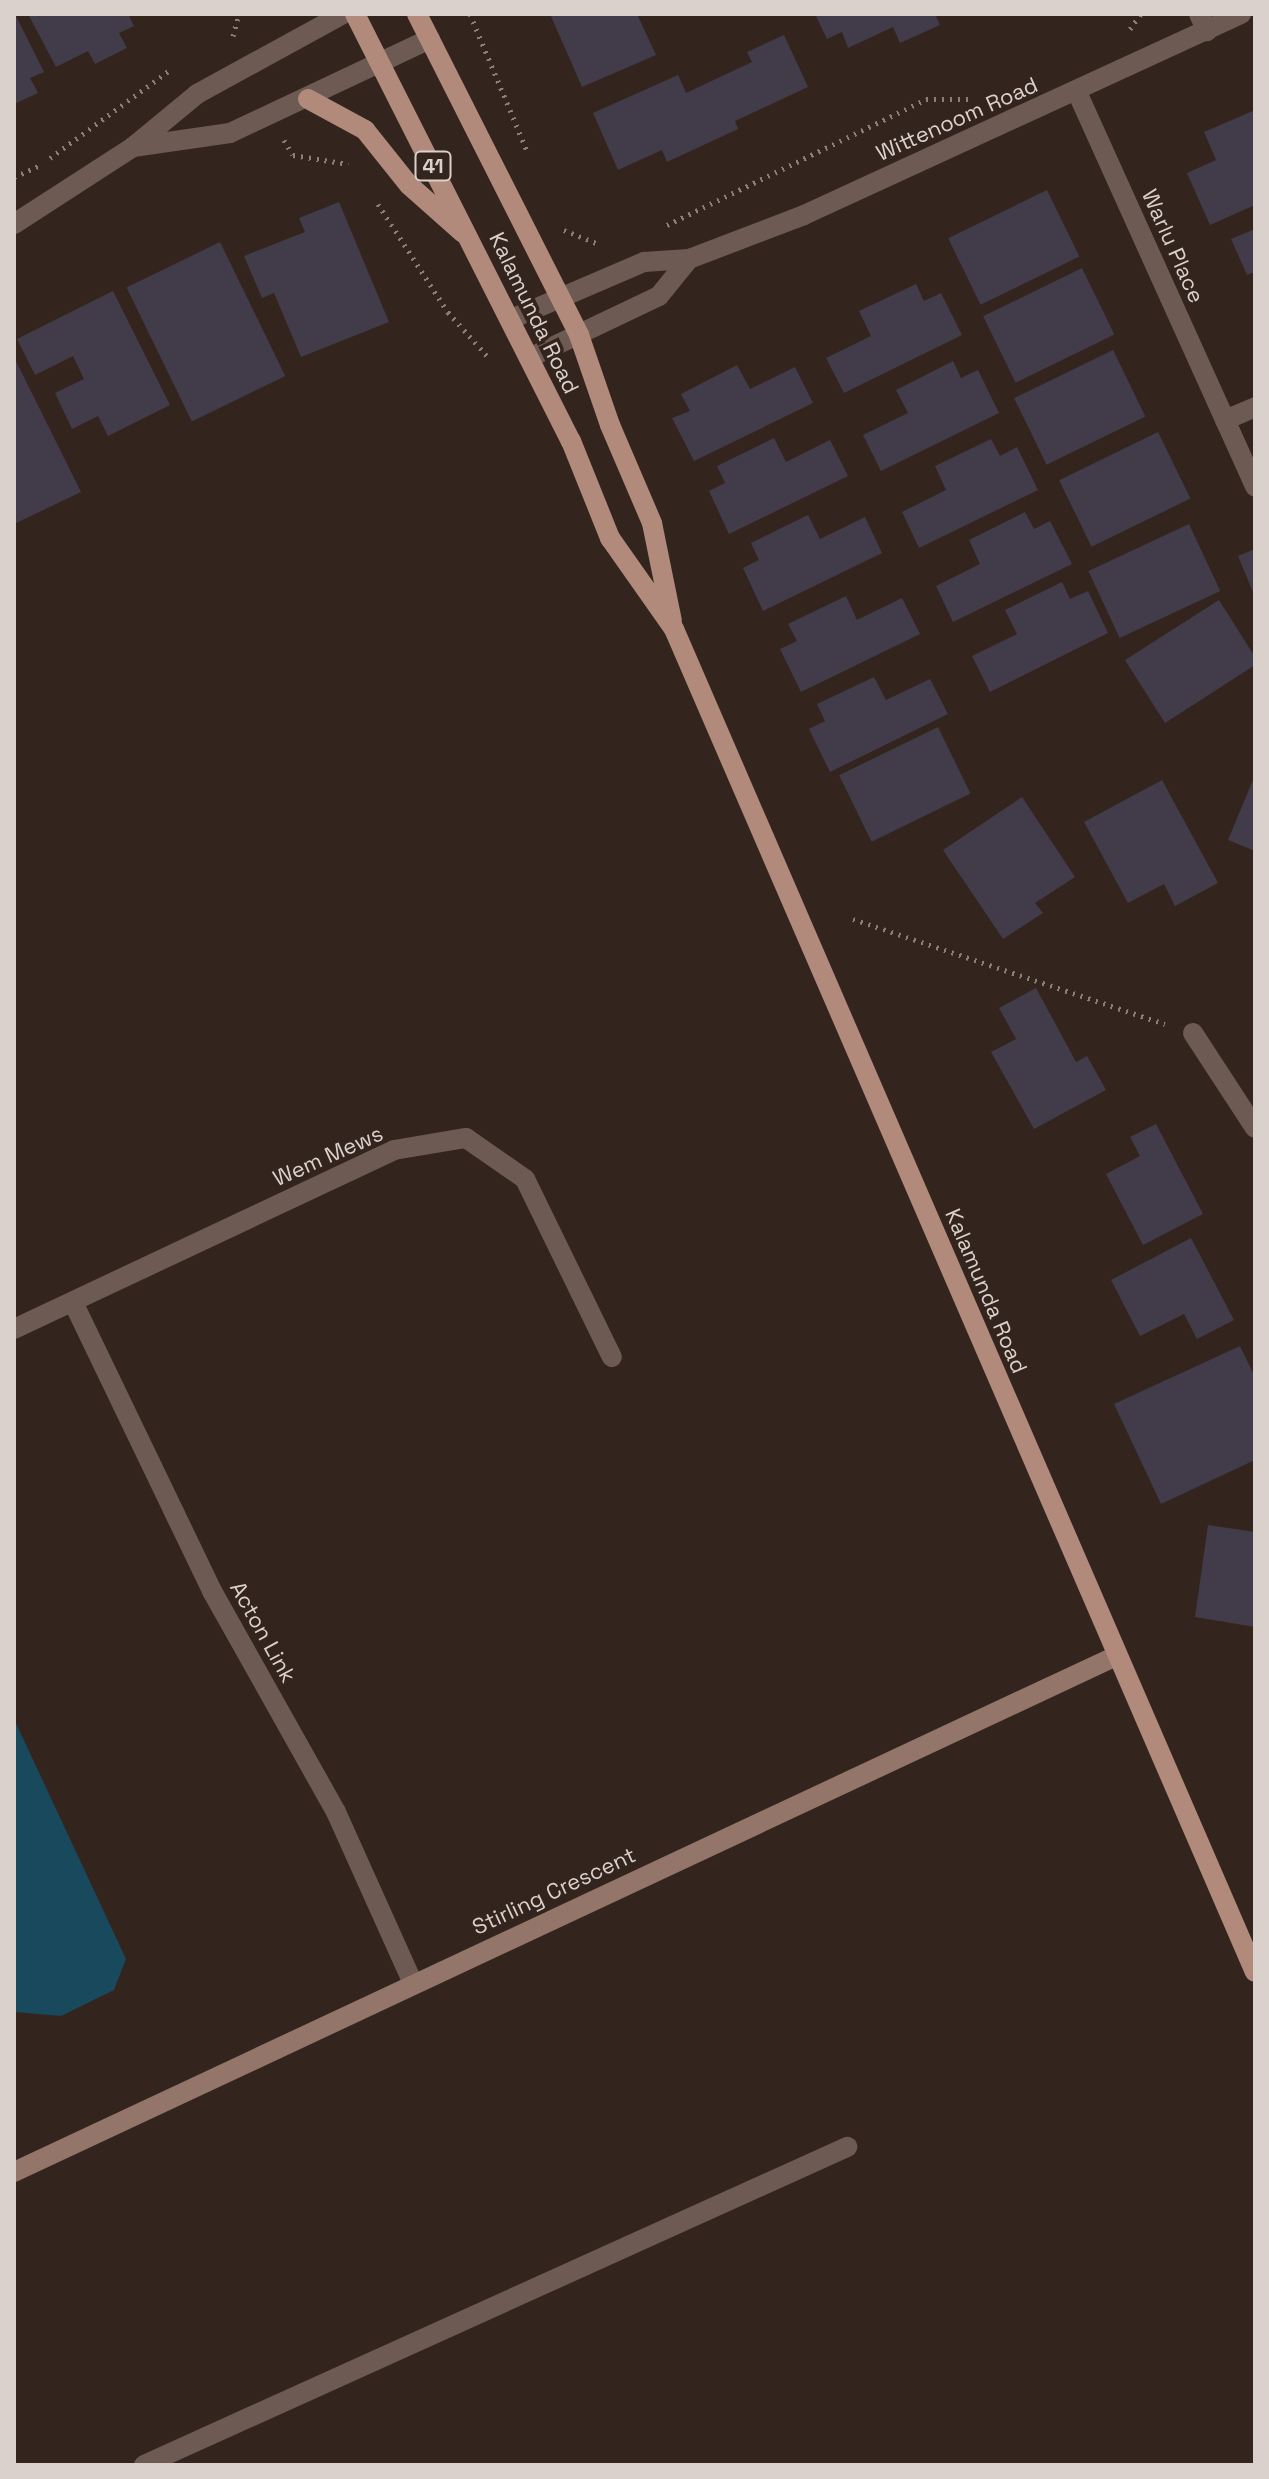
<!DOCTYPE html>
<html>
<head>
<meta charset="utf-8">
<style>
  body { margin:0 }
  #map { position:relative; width:1269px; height:2479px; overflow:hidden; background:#33251d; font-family:"Space Grotesk",sans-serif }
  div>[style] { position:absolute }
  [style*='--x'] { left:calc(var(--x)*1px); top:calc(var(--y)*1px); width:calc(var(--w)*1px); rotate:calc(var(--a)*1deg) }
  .water>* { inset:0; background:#18495d }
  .building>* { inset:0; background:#413b4a; transform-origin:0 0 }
  .path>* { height:5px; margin-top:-2.5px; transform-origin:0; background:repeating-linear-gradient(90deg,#8b7f79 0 2px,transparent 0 8px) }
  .service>* { height:20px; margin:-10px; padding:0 10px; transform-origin:10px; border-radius:10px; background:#6d5a53 }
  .minor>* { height:20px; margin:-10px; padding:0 10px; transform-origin:10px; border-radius:10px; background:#6d5a53 }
  .tertiary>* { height:20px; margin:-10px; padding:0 10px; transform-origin:10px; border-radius:10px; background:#6d5a53 }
  .secondary>* { height:20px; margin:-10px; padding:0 10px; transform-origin:10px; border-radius:10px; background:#93756a }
  .primary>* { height:20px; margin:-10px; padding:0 10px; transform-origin:10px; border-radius:10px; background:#b18a7c }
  span { translate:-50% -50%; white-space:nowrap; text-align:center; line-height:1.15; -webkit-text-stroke:7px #33251d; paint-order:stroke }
  .shield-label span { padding:2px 6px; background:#33251d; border:2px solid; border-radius:6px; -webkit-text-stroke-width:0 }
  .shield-label { font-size:20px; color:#dbd1cc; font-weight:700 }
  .street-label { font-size:22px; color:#dbd1cc }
  .frame { position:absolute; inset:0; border:16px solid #dbd1cc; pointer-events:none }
</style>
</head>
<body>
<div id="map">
  <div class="water">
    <div style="clip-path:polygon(14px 1719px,126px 1959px,114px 1990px,61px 2016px,14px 2012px)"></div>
  </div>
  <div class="building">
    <div style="clip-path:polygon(15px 14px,44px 72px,30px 78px,38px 93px,14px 104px)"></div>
    <div style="clip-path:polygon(28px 14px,128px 14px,134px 26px,119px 33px,127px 48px,95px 64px,88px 51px,56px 67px)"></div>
    <div style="clip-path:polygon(550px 14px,637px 14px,656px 55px,582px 87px)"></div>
    <div style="clip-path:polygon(815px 14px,935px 14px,940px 25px,900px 43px,893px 27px,848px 48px,842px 32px,827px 39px)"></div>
    <div style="clip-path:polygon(784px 35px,808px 87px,735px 121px,738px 129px,667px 162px,662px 150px,618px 170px,593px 113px,678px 75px,686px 93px,752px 62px,747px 52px)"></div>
    <div style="clip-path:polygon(1255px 110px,1255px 205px,1210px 225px,1187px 173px,1216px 160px,1204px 132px)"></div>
    <div style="left:1047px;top:190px;width:74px;height:110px;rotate:64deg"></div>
    <div style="clip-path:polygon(339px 202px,389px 322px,301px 357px,274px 293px,262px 298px,244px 256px,305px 232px,299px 218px)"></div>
    <div style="clip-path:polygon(1255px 229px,1255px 272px,1247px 275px,1231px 239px)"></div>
    <div style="left:220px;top:242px;width:149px;height:104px;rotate:64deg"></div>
    <div style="left:1082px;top:268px;width:74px;height:110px;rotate:64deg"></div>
    <div style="clip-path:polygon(916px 284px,924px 301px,941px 293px,962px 335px,844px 393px,826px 358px,871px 336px,859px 311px)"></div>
    <div style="clip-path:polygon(113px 291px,170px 405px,108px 436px,98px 416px,72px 429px,55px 393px,84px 379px,73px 356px,35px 375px,17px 339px)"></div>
    <div style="left:1113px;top:350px;width:74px;height:110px;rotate:64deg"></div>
    <div style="clip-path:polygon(14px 357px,81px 492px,14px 524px)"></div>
    <div style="clip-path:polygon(953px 361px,961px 378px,978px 370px,999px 413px,881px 471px,863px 435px,908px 413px,896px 390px)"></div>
    <div style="clip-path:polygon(737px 365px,750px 389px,795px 367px,813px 403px,694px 461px,672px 418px,690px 411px,681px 394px)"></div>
    <div style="left:1158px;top:432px;width:74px;height:110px;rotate:64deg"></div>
    <div style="clip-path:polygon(774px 438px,786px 462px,830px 440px,848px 476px,729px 534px,709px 491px,725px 483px,717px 466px)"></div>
    <div style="clip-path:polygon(991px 439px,1000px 456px,1017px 447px,1038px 490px,919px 548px,902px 512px,946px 490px,935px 466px)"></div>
    <div style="clip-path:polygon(1025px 512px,1034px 529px,1050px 521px,1072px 564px,953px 622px,936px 586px,980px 564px,969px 540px)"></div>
    <div style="clip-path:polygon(808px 515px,820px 539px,865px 517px,882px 553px,763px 611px,743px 568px,759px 560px,751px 543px)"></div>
    <div style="left:1189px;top:524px;width:74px;height:111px;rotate:65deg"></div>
    <div style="clip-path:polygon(1255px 549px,1255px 597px,1238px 556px)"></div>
    <div style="clip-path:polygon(1062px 582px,1070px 599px,1088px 591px,1108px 633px,990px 692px,972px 656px,1017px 634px,1005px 610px)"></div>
    <div style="clip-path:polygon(846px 596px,857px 620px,902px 598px,920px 634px,801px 692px,780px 649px,797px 641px,788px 624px)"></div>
    <div style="clip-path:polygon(1219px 600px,1255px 657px,1255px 665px,1165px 723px,1125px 660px)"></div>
    <div style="clip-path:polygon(874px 677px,886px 700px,930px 679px,948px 714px,830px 772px,809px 729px,825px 721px,817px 704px)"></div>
    <div style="left:938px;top:727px;width:74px;height:110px;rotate:64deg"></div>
    <div style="clip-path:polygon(1255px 775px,1255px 851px,1228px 840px)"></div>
    <div style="clip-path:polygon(1162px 780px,1218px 883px,1175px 906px,1164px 884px,1128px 903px,1084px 822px)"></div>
    <div style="clip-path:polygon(1022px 797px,1075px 877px,1035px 903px,1043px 913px,1003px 939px,943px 850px)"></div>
    <div style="clip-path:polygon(1036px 988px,1076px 1062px,1087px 1056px,1106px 1090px,1034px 1129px,991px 1052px,1016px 1039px,999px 1008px)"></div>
    <div style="clip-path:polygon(1156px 1124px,1203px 1214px,1143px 1245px,1106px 1174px,1140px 1156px,1130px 1137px)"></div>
    <div style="clip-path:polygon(1191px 1238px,1234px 1320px,1197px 1339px,1184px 1314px,1140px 1336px,1111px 1280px)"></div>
    <div style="clip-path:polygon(1240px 1346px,1255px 1377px,1255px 1460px,1161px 1504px,1114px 1404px)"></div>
    <div style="clip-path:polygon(1208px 1525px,1255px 1532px,1255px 1627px,1195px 1617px)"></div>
  </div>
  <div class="path">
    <div style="--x:470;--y:14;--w:151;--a:67.4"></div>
    <div style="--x:1130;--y:29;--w:19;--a:-54"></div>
    <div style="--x:233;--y:36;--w:23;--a:-75"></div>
    <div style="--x:284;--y:140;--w:17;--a:59"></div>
    <div style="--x:293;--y:155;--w:56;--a:9.3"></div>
    <div style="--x:50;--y:158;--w:150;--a:-36.3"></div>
    <div style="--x:14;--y:177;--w:27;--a:-24"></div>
    <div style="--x:378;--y:204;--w:129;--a:57.1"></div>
    <div style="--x:448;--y:312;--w:62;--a:48.3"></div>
    <div style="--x:667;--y:225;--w:288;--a:-25.9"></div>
    <div style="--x:926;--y:99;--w:46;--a:0"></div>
    <div style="--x:564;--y:230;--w:38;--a:22"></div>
    <div style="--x:853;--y:919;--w:329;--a:18.6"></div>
  </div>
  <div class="service">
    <div style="--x:144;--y:2465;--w:772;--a:-24.34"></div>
  </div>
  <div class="minor">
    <div style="--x:1199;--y:14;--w:19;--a:65"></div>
    <div style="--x:1077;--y:92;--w:433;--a:65.7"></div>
    <div style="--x:133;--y:147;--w:98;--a:-8.2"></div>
    <div style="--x:230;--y:133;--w:221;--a:-25.2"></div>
    <div style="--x:14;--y:224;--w:142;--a:-32.9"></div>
    <div style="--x:133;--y:147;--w:83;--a:-39.6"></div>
    <div style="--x:197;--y:94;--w:166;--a:-28.7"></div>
    <div style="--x:1225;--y:420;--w:33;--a:-23"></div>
    <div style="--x:1193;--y:1033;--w:113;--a:56.9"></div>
    <div style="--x:73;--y:1302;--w:321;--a:64.3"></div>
    <div style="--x:212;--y:1591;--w:253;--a:60.7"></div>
    <div style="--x:336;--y:1812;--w:188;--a:65.8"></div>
    <div style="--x:14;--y:1329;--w:420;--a:-25.2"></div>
    <div style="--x:394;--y:1150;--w:73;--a:-9.5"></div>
    <div style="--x:466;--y:1138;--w:72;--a:34.8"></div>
    <div style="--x:525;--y:1179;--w:198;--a:64"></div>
  </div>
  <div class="tertiary">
    <div style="--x:511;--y:319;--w:145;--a:-23.2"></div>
    <div style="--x:644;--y:262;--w:45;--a:-3.8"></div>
    <div style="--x:689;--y:259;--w:123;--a:-20.9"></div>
    <div style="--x:804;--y:215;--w:481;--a:-24.7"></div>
    <div style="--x:529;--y:358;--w:144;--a:-25.5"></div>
    <div style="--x:659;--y:296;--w:48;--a:-51"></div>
  </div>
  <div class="secondary">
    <div style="--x:14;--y:2172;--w:1217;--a:-25.09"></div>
  </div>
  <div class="primary">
    <div style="--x:355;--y:14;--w:479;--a:63.2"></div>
    <div style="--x:571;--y:441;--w:105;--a:68.1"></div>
    <div style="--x:610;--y:538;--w:111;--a:54.9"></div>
    <div style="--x:674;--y:629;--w:1463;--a:66.61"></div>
    <div style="--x:417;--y:14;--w:360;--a:63.2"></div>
    <div style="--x:579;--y:335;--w:95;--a:71"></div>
    <div style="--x:610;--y:425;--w:107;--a:66.8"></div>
    <div style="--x:652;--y:523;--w:100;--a:78.5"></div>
    <div style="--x:308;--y:99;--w:65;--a:28.5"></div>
    <div style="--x:365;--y:130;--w:70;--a:51.3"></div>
    <div style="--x:409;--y:185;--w:72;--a:41.6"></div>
  </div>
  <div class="shield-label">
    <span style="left:433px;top:166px">41</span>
  </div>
  <div class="street-label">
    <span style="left:957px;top:119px;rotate:-24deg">Wittenoom Road</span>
    <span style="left:1173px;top:246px;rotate:66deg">Warlu Place</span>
    <span style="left:534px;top:313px;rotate:64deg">Kalamunda Road</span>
    <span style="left:328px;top:1156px;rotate:-24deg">Wem Mews</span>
    <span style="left:986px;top:1291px;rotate:67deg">Kalamunda Road</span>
    <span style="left:263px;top:1632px;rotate:61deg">Acton Link</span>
    <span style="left:554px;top:1891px;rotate:-25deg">Stirling Crescent</span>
  </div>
  <div class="frame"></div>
</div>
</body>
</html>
